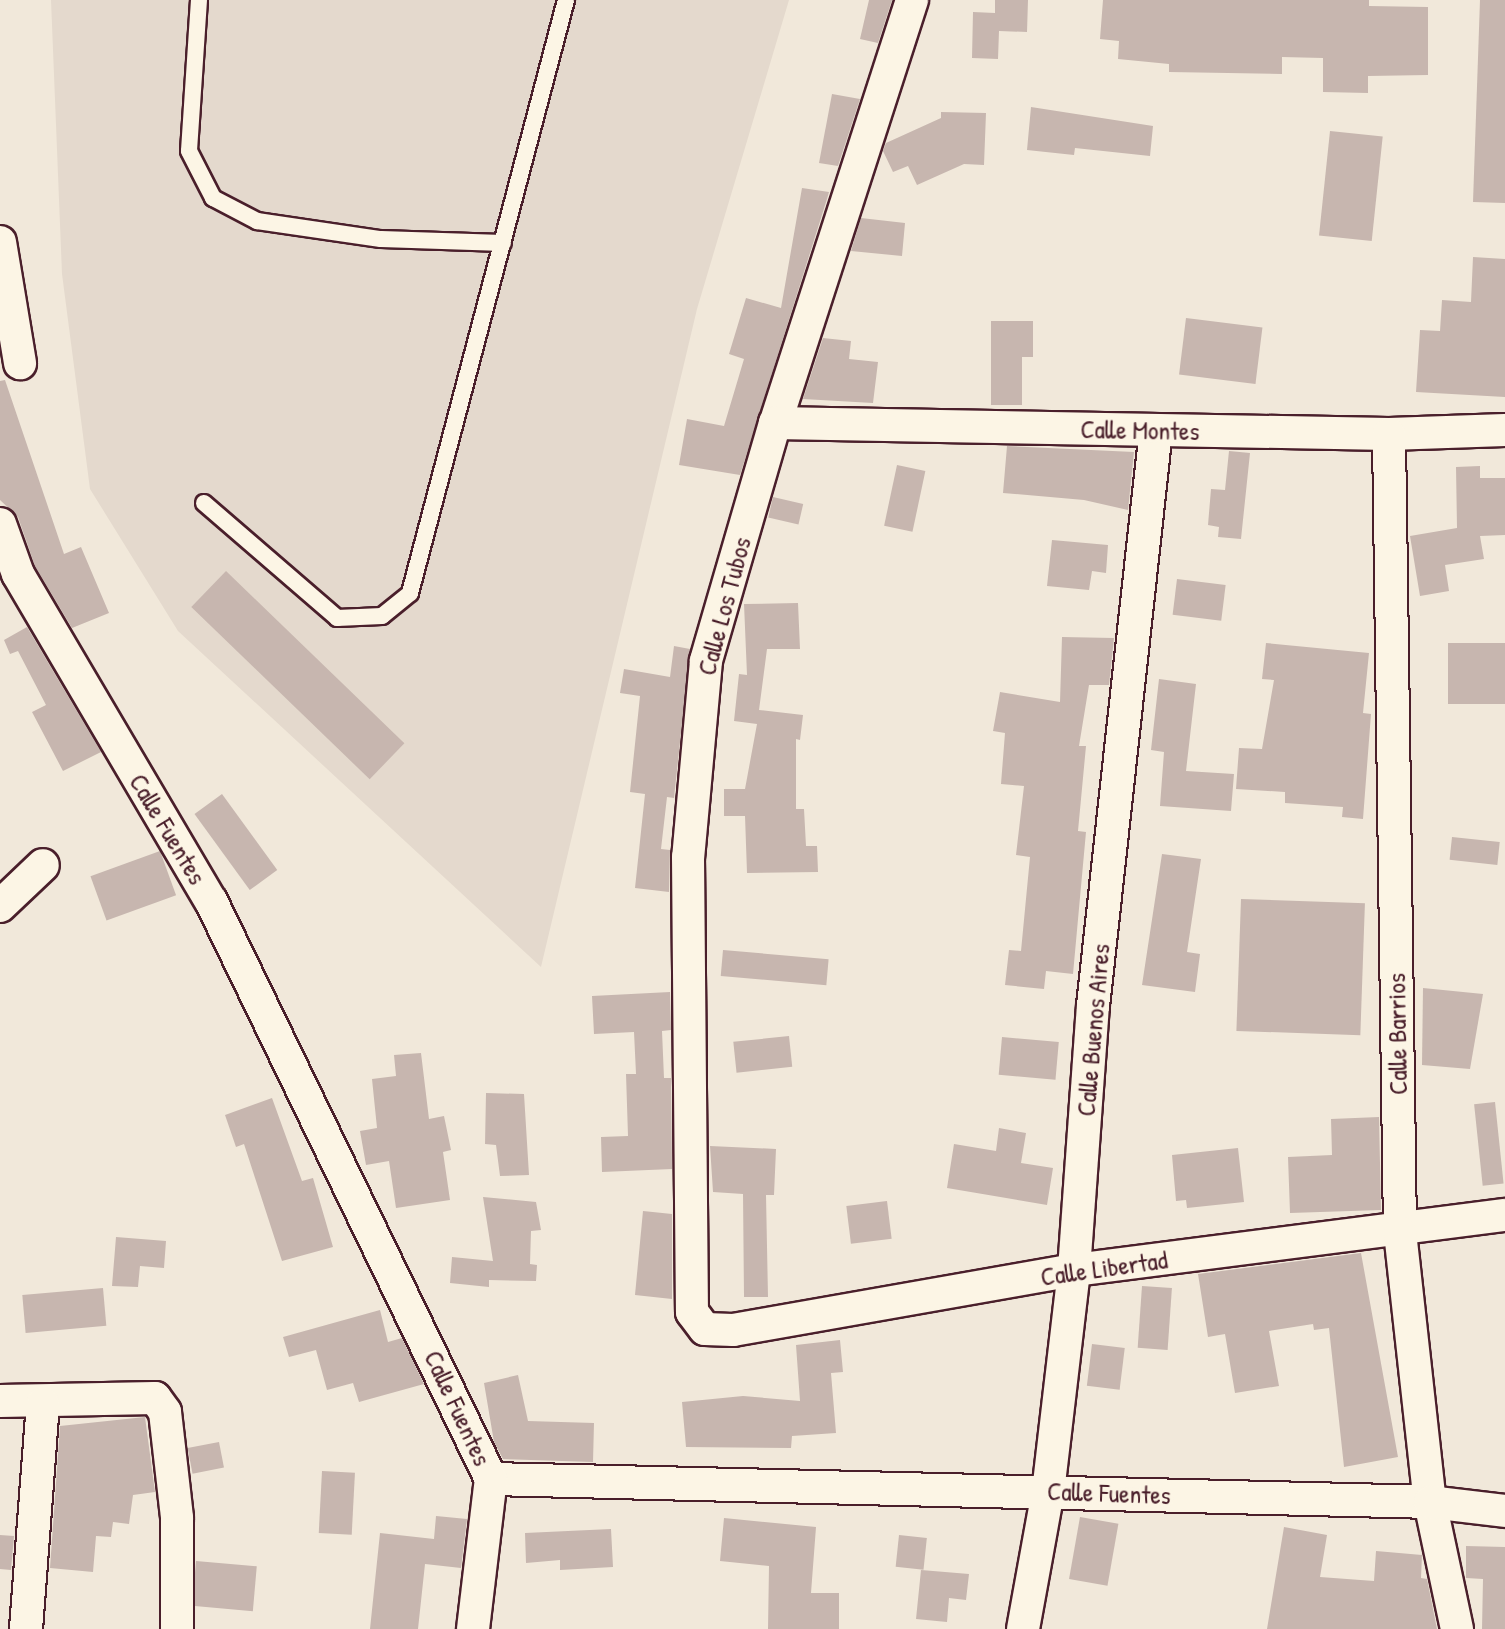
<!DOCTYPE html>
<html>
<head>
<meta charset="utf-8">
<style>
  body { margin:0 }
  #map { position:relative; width:1505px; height:1629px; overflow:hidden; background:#f1e8da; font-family:"Patrick Hand",sans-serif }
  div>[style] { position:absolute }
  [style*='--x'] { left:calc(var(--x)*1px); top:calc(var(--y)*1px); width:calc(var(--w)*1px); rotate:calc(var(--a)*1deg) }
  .built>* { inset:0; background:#e4d9cd }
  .building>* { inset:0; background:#c7b6af; transform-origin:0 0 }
  .roads { filter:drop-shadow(2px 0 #4a1f2b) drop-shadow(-2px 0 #4a1f2b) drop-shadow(0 2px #4a1f2b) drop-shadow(0 -2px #4a1f2b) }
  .service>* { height:16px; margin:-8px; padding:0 8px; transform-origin:8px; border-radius:8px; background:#fcf5e5 }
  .minor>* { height:32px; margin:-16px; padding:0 16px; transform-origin:16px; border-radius:16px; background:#fcf5e5 }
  span { translate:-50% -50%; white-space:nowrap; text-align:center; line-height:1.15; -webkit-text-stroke:6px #fcf5e5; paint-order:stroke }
  .street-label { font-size:26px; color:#4a1f2b }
</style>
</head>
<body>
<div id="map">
  <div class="built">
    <div style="clip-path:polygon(51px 0,789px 0,697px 309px,541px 967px,178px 631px,90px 489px,62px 274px)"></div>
  </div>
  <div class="building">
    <div style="clip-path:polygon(869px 0,892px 0,878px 43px,860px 39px)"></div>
    <div style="clip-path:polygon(995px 0,1028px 0,1027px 32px,999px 31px,998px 59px,972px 58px,973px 12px,995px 13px)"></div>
    <div style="clip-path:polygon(1103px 0,1369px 0,1369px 6px,1428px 7px,1428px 75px,1368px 76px,1368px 93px,1323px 92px,1323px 58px,1282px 57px,1282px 74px,1169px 72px,1169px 64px,1118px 59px,1119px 41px,1100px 39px)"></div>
    <div style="clip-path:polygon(1480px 0,1505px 0,1505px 203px,1473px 202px)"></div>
    <div style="clip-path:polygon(832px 94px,860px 99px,838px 166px,819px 163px)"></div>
    <div style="clip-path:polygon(1031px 107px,1153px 126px,1150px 156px,1075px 148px,1074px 155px,1027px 150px)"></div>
    <div style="clip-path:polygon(941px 112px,986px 113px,984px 165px,964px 164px,917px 185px,908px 166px,893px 172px,883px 151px,886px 143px,941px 118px)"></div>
    <div style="left:1330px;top:131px;width:53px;height:105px;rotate:6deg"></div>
    <div style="clip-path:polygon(802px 188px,829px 192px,827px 199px,740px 475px,679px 465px,687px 419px,724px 426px,744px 359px,729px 354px,746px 298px,781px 308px)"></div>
    <div style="clip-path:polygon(861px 218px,905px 223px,902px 256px,851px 251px)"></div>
    <div style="clip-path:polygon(1473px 257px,1505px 259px,1505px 397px,1416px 392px,1420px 330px,1440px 331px,1442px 300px,1471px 302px)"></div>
    <div style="left:1186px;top:318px;width:77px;height:57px;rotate:7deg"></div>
    <div style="clip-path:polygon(991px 321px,1033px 321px,1033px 357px,1022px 357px,1022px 405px,991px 405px)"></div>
    <div style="clip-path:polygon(823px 338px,851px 341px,849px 359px,878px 362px,873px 403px,803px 399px)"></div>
    <div style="clip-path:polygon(5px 380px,64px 554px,81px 547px,109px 613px,72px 628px,35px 566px,18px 517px,0 500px,0 381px)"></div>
    <div style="clip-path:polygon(1007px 446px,1134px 452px,1128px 510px,1084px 500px,1003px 493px)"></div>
    <div style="clip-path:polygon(1229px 451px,1250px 453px,1241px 539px,1218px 537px,1219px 527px,1208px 525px,1211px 489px,1225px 490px)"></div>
    <div style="left:897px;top:465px;width:29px;height:62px;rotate:12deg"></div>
    <div style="clip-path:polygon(1480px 466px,1480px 478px,1505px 478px,1505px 535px,1480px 536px,1484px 559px,1445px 565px,1449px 591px,1420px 596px,1410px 536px,1457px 528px,1456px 467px)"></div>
    <div style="left:773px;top:497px;width:31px;height:21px;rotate:13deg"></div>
    <div style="clip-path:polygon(1052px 540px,1108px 545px,1106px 573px,1092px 571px,1089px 590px,1047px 586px)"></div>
    <div style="left:226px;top:571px;width:248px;height:50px;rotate:44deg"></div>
    <div style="left:1177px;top:579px;width:49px;height:36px;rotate:7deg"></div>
    <div style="clip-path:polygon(798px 603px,800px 649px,767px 649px,759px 710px,803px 715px,800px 740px,796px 739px,796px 809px,804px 809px,806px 846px,817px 846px,818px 872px,747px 873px,745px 816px,724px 816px,724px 789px,745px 789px,757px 724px,734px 721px,739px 674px,747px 675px,744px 604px)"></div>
    <div style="clip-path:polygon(27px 627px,101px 752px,63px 771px,32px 712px,46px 705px,18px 651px,10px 654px,4px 640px)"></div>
    <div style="clip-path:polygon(1062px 637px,1114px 638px,1109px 685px,1089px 685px,1079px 746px,1086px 746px,1078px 831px,1086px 832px,1073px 974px,1046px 971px,1044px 989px,1005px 985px,1009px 950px,1021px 951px,1030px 857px,1016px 855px,1024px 786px,1001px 784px,1005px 733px,993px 731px,1000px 692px,1060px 702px)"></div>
    <div style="clip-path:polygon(1266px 643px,1369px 653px,1363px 713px,1371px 714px,1363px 819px,1342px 817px,1343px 807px,1285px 803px,1285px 792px,1236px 789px,1239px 748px,1262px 749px,1274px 680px,1262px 679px)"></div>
    <div style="left:1505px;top:643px;width:61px;height:57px;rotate:90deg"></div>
    <div style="clip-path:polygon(674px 646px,690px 649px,674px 798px,667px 797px,661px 849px,670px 850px,669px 892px,635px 888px,645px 794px,630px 792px,640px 696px,620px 693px,624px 669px,670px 677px)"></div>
    <div style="clip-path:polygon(1159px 679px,1196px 684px,1186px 771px,1234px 774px,1231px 811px,1160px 806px,1164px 752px,1151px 750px)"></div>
    <div style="left:222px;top:794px;width:94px;height:34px;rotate:54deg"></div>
    <div style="left:1452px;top:837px;width:48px;height:23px;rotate:6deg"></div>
    <div style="left:160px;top:851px;width:47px;height:74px;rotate:70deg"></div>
    <div style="clip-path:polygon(1162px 854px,1201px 859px,1187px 952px,1200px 954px,1195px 992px,1142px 985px)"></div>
    <div style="left:1241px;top:899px;width:124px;height:132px;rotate:2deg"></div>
    <div style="left:723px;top:950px;width:106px;height:26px;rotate:5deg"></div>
    <div style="clip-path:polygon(1423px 988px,1483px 994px,1470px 1069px,1422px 1065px)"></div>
    <div style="clip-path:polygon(670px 992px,671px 1030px,662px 1031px,664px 1078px,671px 1078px,672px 1169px,602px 1172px,601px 1137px,628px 1136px,626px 1074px,636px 1074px,634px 1032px,594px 1034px,592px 996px)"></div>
    <div style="left:789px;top:1036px;width:31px;height:56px;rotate:84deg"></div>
    <div style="left:1002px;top:1037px;width:57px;height:38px;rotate:5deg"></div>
    <div style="clip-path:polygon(421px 1053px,429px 1119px,444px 1116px,451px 1150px,443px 1152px,450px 1200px,396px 1208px,389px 1161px,366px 1165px,360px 1131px,377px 1128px,372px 1079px,396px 1076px,394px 1055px)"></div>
    <div style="clip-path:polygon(486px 1093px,524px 1094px,529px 1175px,500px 1176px,496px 1145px,485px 1144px)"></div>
    <div style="clip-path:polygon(272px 1098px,302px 1181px,313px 1178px,333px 1247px,282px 1261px,244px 1144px,236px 1147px,225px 1115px)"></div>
    <div style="left:1495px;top:1102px;width:82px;height:21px;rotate:84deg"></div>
    <div style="clip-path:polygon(1379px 1117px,1381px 1210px,1290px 1213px,1288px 1157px,1332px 1155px,1331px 1119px)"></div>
    <div style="clip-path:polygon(999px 1128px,1026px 1133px,1021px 1163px,1053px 1168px,1047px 1205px,947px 1188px,954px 1144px,996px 1151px)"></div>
    <div style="clip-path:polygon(710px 1146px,776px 1149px,774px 1195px,766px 1195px,768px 1297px,744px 1297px,743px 1194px,713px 1192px)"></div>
    <div style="clip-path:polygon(1238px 1148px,1244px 1202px,1187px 1208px,1186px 1200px,1176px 1201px,1172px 1155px)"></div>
    <div style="clip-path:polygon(483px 1197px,536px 1202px,541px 1230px,531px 1231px,530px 1264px,537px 1265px,536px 1281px,489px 1280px,489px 1287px,450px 1283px,452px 1257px,493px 1261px)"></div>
    <div style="left:887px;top:1201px;width:38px;height:41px;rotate:83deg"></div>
    <div style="clip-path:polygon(643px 1211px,672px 1214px,672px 1299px,635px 1295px)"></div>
    <div style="clip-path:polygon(116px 1237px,166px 1241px,164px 1268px,140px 1266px,138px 1287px,112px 1286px)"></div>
    <div style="clip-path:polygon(1361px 1253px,1398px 1457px,1344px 1467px,1329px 1328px,1314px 1330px,1313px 1324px,1269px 1331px,1279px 1386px,1235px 1393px,1225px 1334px,1208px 1337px,1198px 1274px)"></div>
    <div style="left:1142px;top:1286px;width:30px;height:62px;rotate:4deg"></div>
    <div style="left:103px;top:1288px;width:38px;height:81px;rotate:85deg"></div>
    <div style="clip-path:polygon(380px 1310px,388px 1342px,402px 1338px,424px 1384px,359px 1402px,353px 1383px,327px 1390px,316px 1350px,289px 1357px,283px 1337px)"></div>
    <div style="clip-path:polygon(840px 1340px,843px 1372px,831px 1373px,836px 1433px,792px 1436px,791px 1448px,686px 1447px,682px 1402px,743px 1396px,800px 1401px,796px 1345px)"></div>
    <div style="left:1092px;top:1344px;width:33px;height:42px;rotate:7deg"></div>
    <div style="clip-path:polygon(518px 1375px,528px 1421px,594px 1423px,593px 1462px,503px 1459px,494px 1442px,484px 1383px)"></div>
    <div style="clip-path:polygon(145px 1417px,155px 1492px,133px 1495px,129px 1524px,113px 1522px,111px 1537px,96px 1536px,93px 1572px,50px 1568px,60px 1426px)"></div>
    <div style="left:219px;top:1442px;width:26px;height:32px;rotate:79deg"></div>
    <div style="left:322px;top:1471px;width:33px;height:62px;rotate:3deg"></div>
    <div style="clip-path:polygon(436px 1516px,467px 1519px,461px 1568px,425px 1564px,418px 1629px,370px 1629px,380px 1533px,434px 1539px)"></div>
    <div style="left:1080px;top:1517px;width:39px;height:63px;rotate:10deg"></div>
    <div style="clip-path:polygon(724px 1518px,816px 1527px,811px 1593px,839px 1593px,839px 1629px,768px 1629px,769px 1566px,720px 1561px)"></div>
    <div style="clip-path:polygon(1284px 1527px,1327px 1535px,1320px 1577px,1374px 1581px,1376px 1551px,1422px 1555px,1421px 1578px,1427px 1579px,1437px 1629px,1267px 1629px)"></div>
    <div style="clip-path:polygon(611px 1529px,613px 1567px,560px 1570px,560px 1560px,526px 1563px,525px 1533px)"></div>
    <div style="clip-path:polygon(0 1535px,14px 1536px,11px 1570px,0 1569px)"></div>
    <div style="left:899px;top:1535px;width:28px;height:32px;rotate:6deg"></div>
    <div style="clip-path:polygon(1466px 1546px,1505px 1547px,1505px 1629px,1482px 1629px,1483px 1579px,1466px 1578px)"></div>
    <div style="left:196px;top:1561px;width:61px;height:45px;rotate:5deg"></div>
    <div style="clip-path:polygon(921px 1570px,969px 1574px,966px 1600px,949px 1598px,947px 1622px,916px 1619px)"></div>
  </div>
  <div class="roads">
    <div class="service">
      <div style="--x:199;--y:0;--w:151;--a:93.8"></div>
      <div style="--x:189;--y:151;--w:53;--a:62.9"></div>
      <div style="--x:213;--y:198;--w:50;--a:27.6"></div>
      <div style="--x:257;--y:221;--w:125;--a:8.3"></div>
      <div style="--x:381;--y:239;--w:122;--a:1.9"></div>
      <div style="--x:204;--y:503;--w:176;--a:40.8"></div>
      <div style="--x:337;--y:618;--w:45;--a:-2.5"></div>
      <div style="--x:382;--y:616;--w:36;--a:-39"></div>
      <div style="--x:410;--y:593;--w:613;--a:-75.26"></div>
    </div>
    <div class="minor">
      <div style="--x:912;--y:0;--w:445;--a:107.9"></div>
      <div style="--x:775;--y:423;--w:248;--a:106.2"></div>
      <div style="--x:706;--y:661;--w:197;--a:95.2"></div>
      <div style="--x:688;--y:857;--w:455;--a:89.5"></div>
      <div style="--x:692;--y:1312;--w:21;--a:53"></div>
      <div style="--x:705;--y:1329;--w:28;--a:2"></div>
      <div style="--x:733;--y:1330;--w:346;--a:-10"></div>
      <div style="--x:1074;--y:1270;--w:434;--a:-7.3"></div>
      <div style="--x:0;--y:242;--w:123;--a:80.6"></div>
      <div style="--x:775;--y:423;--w:614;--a:1.03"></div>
      <div style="--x:1389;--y:434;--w:116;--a:-2"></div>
      <div style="--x:1389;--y:434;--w:798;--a:89.21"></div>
      <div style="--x:1400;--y:1232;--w:272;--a:83.7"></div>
      <div style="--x:1430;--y:1502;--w:130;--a:78"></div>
      <div style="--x:0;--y:524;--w:53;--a:70.2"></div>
      <div style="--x:18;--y:574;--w:380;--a:59.5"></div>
      <div style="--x:211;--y:901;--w:642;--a:64.15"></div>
      <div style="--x:491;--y:1479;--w:939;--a:1.4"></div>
      <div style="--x:1430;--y:1502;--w:76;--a:6.8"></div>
      <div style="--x:0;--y:906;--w:59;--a:-43.6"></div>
      <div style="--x:0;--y:1401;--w:155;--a:-1.1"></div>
      <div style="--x:155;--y:1398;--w:17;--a:54"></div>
      <div style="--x:165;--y:1412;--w:107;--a:83.5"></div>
      <div style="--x:177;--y:1518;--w:111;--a:90"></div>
      <div style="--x:26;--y:1629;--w:226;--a:-85.7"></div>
      <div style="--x:473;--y:1629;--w:151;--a:-83.2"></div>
      <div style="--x:1023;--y:1629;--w:139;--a:-79.7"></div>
      <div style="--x:1048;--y:1492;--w:224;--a:-83.3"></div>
      <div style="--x:1074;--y:1270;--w:265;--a:-85.9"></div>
      <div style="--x:1093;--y:1006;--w:579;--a:-83.76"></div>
    </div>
  </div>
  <div class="street-label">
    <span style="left:1140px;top:430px;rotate:1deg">Calle Montes</span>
    <span style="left:724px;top:606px;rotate:-75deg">Calle Los Tubos</span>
    <span style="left:168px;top:829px;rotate:59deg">Calle Fuentes</span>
    <span style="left:1093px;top:1030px;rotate:-85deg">Calle Buenos Aires</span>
    <span style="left:1397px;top:1034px;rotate:-91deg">Calle Barrios</span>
    <span style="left:1104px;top:1268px;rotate:-8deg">Calle Libertad</span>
    <span style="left:458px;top:1408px;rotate:65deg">Calle Fuentes</span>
    <span style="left:1109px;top:1493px;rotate:2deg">Calle Fuentes</span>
  </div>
</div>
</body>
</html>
